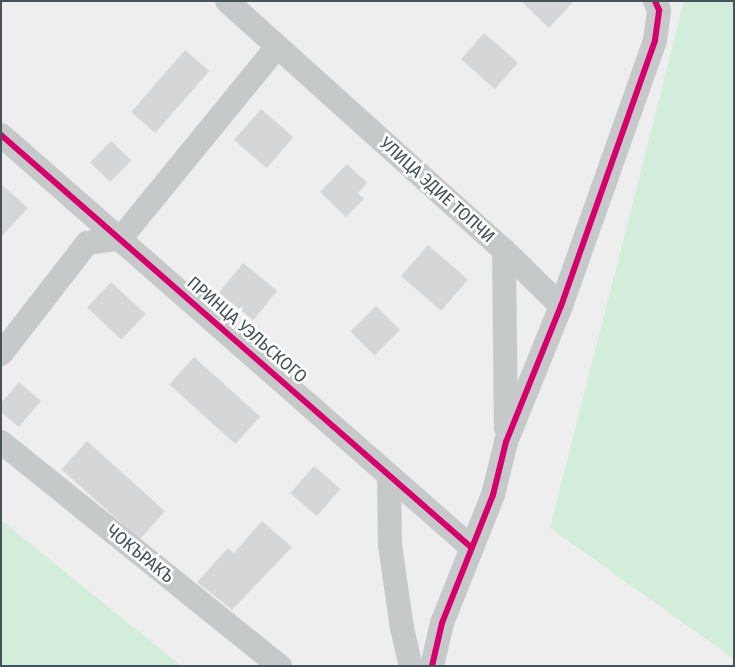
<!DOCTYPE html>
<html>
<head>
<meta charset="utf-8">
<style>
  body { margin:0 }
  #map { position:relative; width:735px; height:667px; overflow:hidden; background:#efeeee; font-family:"Fira Sans Condensed",sans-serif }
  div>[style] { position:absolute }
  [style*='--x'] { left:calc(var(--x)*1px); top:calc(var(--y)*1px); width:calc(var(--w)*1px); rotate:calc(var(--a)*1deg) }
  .green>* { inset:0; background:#d3eddb }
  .building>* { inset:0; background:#d5d6d7; transform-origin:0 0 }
  .minor>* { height:24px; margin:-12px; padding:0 12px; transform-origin:12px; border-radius:12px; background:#c6c9ca }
  .cycleway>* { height:6px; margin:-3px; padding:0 3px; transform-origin:3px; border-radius:3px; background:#d6006c }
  span { translate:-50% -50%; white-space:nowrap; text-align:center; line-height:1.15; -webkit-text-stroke:5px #fff; paint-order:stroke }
  .street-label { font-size:18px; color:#46525a }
  .frame { position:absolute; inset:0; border:2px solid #46525a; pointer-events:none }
</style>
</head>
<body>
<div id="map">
  <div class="green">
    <div style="clip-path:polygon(684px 1px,734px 1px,734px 659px,550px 528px)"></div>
    <div style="clip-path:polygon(1px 520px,181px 666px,1px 666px)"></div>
  </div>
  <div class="building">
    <div style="clip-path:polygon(521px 1px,574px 1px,549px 28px)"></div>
    <div style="left:484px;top:33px;width:45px;height:35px;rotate:41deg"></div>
    <div style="left:185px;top:50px;width:32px;height:82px;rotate:41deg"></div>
    <div style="left:261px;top:109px;width:43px;height:41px;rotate:41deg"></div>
    <div style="left:111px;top:141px;width:28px;height:30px;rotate:44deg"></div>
    <div style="clip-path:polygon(347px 164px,367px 183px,358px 193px,364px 199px,346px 217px,320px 192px)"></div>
    <div style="clip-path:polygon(1px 184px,28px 208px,1px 237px)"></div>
    <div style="left:428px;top:245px;width:53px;height:41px;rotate:41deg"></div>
    <div style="left:243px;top:263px;width:44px;height:38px;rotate:39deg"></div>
    <div style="left:111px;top:282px;width:47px;height:35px;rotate:43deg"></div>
    <div style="left:376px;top:306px;width:34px;height:36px;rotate:45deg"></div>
    <div style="left:194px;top:357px;width:89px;height:37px;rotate:42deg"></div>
    <div style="clip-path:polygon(19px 382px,41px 401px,19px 427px,1px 412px,1px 403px)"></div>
    <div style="left:87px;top:441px;width:105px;height:38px;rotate:42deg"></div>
    <div style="left:314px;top:466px;width:35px;height:36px;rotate:41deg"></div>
    <div style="clip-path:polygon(262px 521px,292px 547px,232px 610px,197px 582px,228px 548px,234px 553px)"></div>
  </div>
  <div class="minor">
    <div style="--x:227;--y:1;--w:372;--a:42"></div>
    <div style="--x:504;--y:250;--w:178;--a:89.4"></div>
    <div style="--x:1;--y:135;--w:626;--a:41.25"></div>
    <div style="--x:504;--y:250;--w:80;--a:44.5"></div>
    <div style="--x:1;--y:354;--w:140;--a:-52.2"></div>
    <div style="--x:87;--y:243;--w:34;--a:-8"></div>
    <div style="--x:121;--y:238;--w:247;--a:-50.8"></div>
    <div style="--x:1;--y:442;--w:358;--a:38.8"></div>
    <div style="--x:389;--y:475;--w:70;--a:89.2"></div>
    <div style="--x:390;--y:545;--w:84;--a:81.8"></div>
    <div style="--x:402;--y:628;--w:39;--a:77"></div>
    <div style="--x:432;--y:666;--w:44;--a:-76.9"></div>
    <div style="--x:442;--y:623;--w:138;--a:-68.3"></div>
    <div style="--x:493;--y:495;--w:55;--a:-76.2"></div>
    <div style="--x:506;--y:442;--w:147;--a:-68"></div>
    <div style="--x:561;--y:306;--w:282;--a:-70.5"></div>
    <div style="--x:655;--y:40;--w:30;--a:-82"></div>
    <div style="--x:659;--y:10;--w:10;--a:-114"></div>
  </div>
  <div class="cycleway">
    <div style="--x:1;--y:135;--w:626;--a:41.25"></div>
    <div style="--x:432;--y:666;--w:44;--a:-76.9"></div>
    <div style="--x:442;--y:623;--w:138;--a:-68.3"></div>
    <div style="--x:493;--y:495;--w:55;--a:-76.2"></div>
    <div style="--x:506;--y:442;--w:147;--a:-68"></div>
    <div style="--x:561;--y:306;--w:282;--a:-70.5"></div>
    <div style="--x:655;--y:40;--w:30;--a:-82"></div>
    <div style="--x:659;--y:10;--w:10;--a:-114"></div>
  </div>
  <div class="street-label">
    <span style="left:437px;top:190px;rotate:42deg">УЛИЦА ЭДИЕ ТОПЧИ</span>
    <span style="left:247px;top:330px;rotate:41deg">ПРИНЦА УЭЛЬСКОГО</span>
    <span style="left:140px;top:554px;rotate:39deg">ЧОКЪРАКЪ</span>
  </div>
  <div class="frame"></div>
</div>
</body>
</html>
